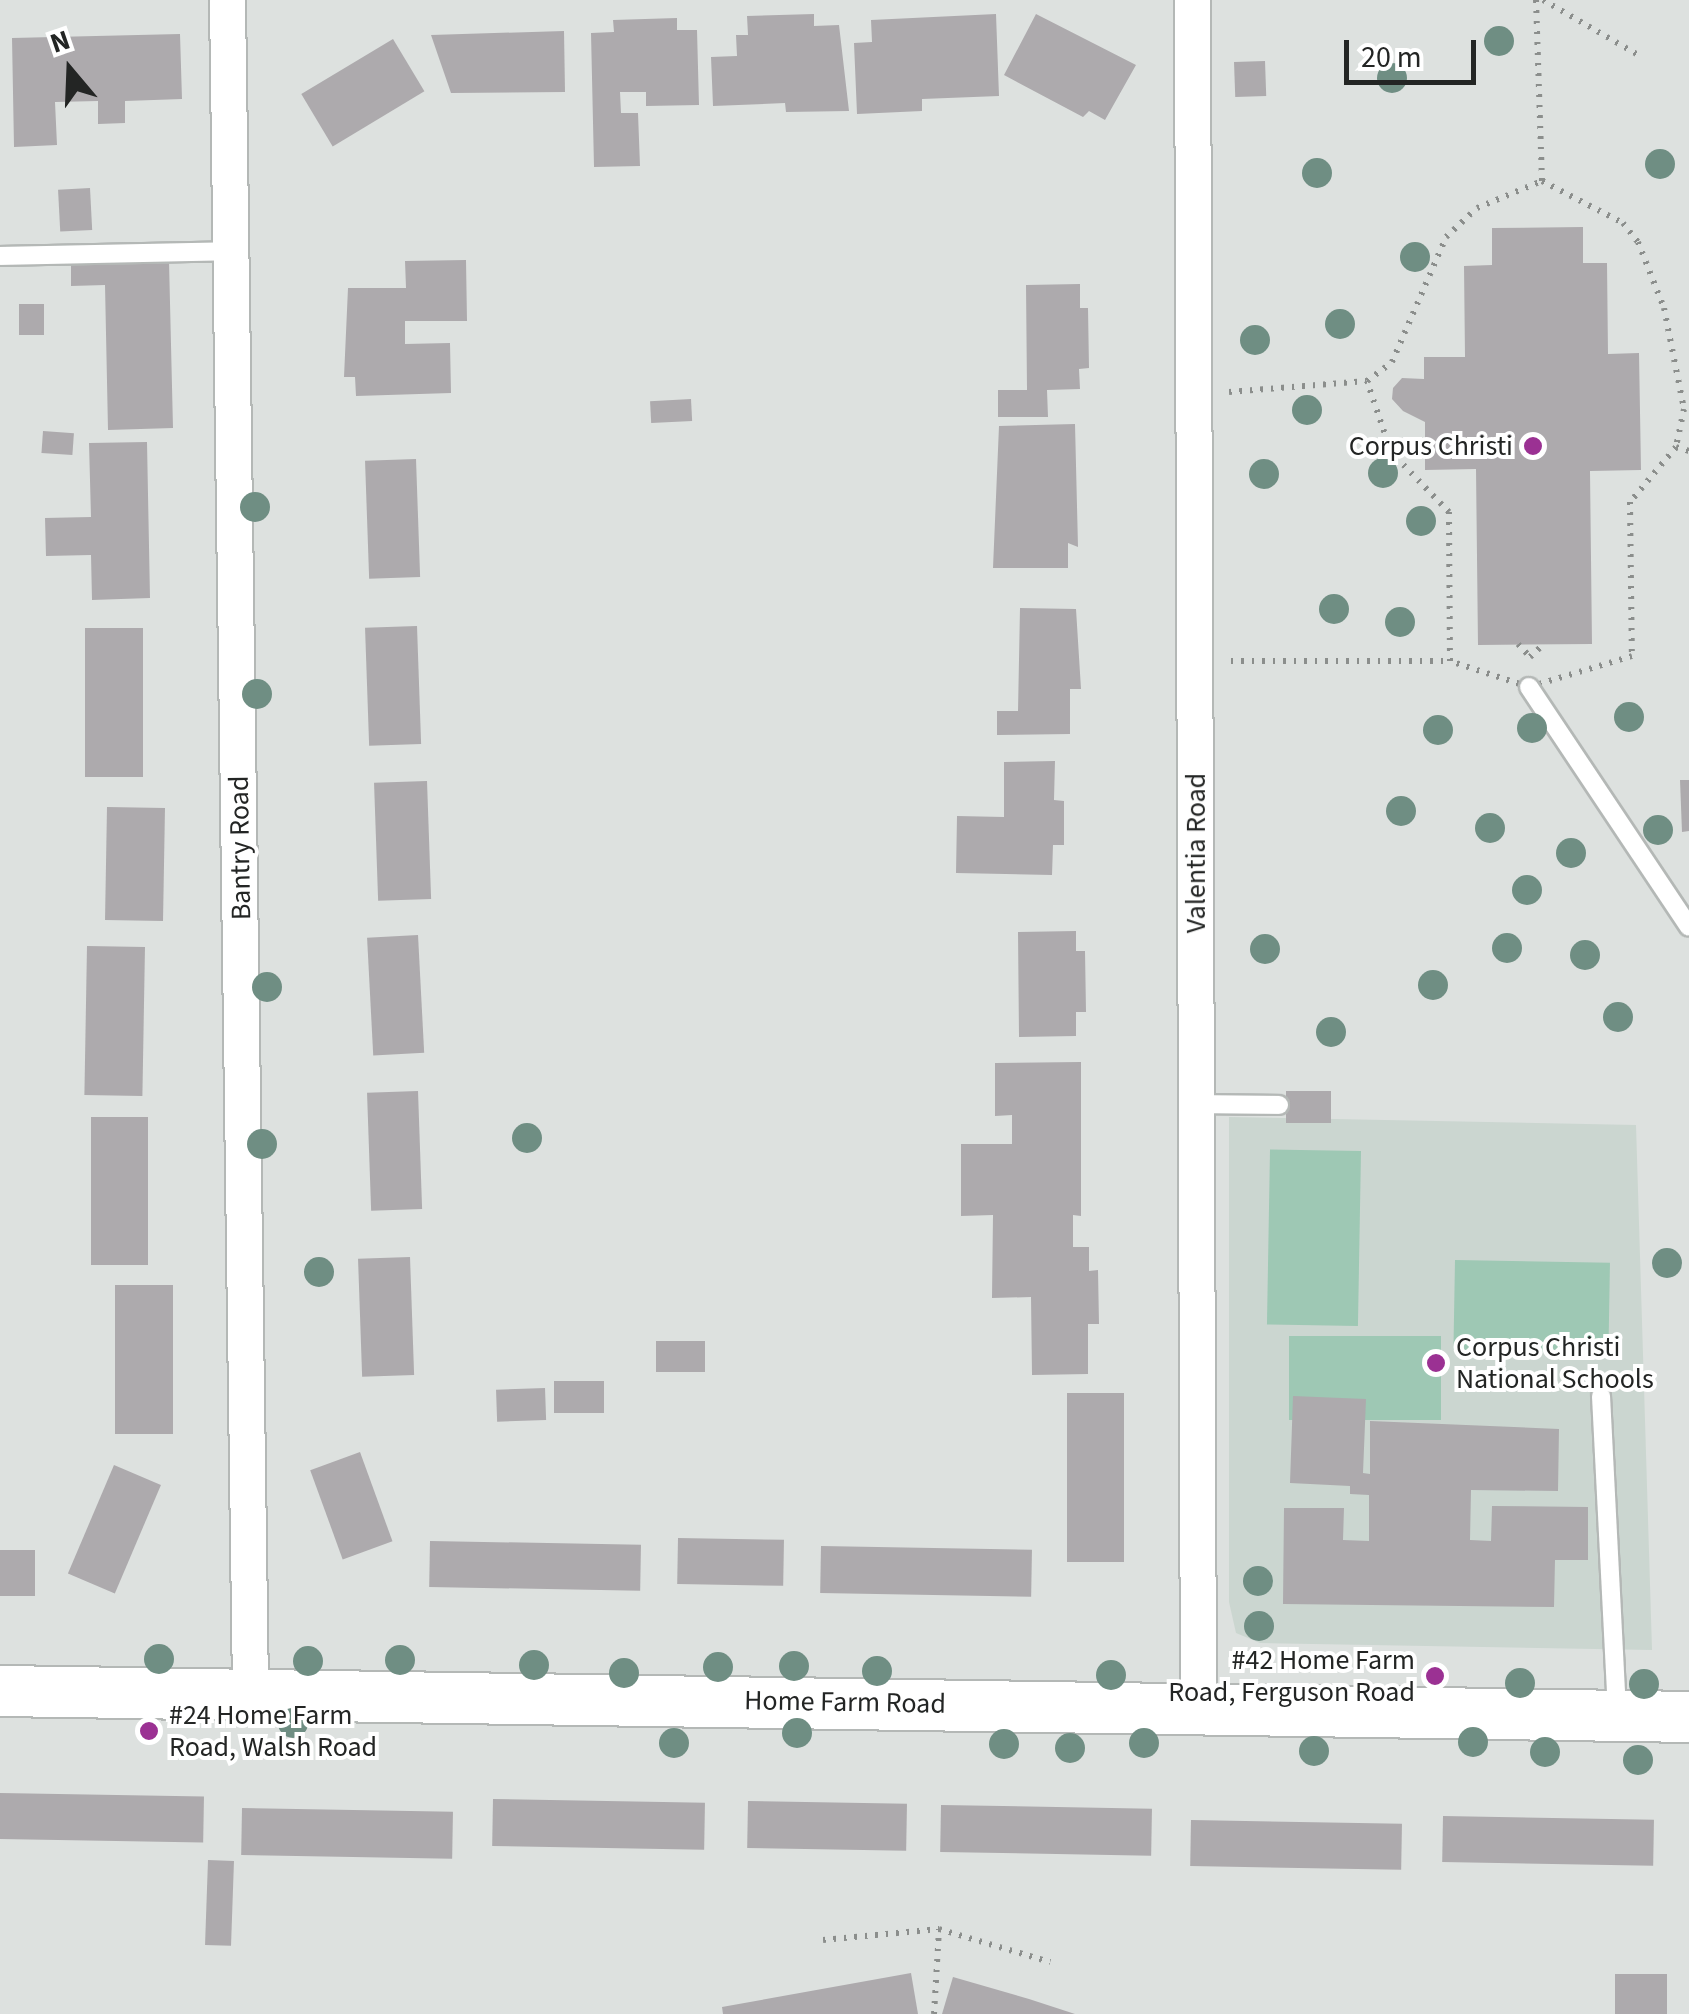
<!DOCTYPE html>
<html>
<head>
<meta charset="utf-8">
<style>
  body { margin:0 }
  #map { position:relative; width:1689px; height:2014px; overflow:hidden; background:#dde1df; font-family:"Source Sans 3",sans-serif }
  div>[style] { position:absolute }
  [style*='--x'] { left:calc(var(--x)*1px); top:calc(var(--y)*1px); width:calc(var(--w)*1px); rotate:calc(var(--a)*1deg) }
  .built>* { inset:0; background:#cbd6d0 }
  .green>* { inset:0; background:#9ec8b4; transform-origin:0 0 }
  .building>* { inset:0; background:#adaaad; transform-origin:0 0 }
  .path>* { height:6px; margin-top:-3px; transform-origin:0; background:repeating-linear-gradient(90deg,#8b8e8c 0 2.5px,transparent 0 10.5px) }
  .roads { filter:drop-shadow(2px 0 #b4b8b6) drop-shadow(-2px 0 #b4b8b6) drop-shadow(0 2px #b4b8b6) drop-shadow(0 -2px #b4b8b6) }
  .lane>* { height:18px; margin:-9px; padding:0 9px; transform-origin:9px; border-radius:9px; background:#fff }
  .street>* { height:35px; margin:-17.5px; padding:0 17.5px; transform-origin:17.5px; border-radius:17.5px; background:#fff }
  .secondary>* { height:50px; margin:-25px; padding:0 25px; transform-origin:25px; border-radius:25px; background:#fff }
  .trees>* { width:30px; height:30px; margin:-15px; border-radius:50%; background:#6f8e83 }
  .dots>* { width:28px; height:28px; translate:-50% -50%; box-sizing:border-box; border:5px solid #fff; border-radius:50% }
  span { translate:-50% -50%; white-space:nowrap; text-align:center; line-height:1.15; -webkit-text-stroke:8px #fff; paint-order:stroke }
  .poi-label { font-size:28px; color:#232524 }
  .right { translate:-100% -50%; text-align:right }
  .left { translate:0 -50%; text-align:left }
  .street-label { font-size:28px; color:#232524 }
  .north { position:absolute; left:20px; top:20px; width:100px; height:100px; -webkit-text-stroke:8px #fff; paint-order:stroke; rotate:341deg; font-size:28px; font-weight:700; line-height:40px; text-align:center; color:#232524 }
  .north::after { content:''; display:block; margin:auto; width:35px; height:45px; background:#232524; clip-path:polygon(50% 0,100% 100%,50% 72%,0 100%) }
  .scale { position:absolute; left:1344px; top:40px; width:132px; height:45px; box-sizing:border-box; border:5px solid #232524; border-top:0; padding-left:12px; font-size:30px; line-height:35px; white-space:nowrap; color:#232524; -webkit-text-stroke:8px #fff; paint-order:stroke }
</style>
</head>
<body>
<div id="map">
  <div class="built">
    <div style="clip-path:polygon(1229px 1117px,1636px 1125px,1652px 1650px,1260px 1643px,1236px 1633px,1229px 1602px)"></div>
  </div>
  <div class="green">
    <div style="left:1361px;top:1151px;width:175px;height:91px;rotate:91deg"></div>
    <div style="left:1455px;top:1260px;width:155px;height:90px;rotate:1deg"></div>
    <div style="left:1289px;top:1336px;width:152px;height:84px"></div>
  </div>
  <div class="building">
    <div style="clip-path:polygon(814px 14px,814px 26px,839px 25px,849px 111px,786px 112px,785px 103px,713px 106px,711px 57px,737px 56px,736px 35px,748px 35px,747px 16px)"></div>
    <div style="clip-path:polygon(996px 14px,999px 96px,922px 99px,922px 111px,857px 114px,854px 43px,872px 42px,871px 20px)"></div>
    <div style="clip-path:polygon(1036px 14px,1136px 65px,1105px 120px,1089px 111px,1083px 117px,1004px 75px)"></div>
    <div style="clip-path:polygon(677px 18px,677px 30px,697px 30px,699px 105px,646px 106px,646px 92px,620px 92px,621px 113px,638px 113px,640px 166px,594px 167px,591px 33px,614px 32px,613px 20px)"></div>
    <div style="clip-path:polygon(564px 31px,565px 92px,451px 93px,431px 35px)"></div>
    <div style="clip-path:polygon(180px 34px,182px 99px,125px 101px,125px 123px,98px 124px,98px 101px,55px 102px,57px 145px,14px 147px,12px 38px)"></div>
    <div style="left:393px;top:39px;width:61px;height:107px;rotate:59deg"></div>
    <div style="left:1265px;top:61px;width:35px;height:31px;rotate:88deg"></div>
    <div style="left:90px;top:188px;width:42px;height:32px;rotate:87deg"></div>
    <div style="clip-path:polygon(1583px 227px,1583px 263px,1607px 263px,1608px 354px,1639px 353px,1641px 470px,1590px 471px,1592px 644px,1478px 645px,1476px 469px,1425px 470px,1425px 422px,1403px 411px,1392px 399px,1393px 388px,1402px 378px,1424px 379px,1424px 357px,1465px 357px,1464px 266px,1492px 265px,1492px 228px)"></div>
    <div style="clip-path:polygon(466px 260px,467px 321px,405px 321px,405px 344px,450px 343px,451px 393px,356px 396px,355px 377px,344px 377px,348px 288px,406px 288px,405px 261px)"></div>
    <div style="clip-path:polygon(169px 261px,173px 428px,108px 430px,105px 285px,71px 286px,71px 263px)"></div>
    <div style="clip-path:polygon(1080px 284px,1080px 308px,1088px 308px,1089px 368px,1079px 369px,1080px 389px,1047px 390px,1048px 417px,998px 417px,998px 390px,1027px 390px,1026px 285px)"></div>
    <div style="left:19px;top:304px;width:25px;height:31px"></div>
    <div style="left:691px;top:399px;width:22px;height:41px;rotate:87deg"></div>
    <div style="clip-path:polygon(1075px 424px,1078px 547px,1068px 543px,1068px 568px,993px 568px,999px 426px)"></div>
    <div style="left:43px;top:431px;width:31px;height:22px;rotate:4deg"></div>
    <div style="clip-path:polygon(147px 442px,150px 598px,92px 600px,91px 555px,46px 556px,45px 518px,91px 517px,89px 443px)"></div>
    <div style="left:416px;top:459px;width:118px;height:51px;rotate:88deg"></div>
    <div style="clip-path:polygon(1020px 608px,1076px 609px,1081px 689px,1070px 689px,1070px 734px,997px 735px,997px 711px,1018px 711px)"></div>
    <div style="left:417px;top:626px;width:118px;height:52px;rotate:88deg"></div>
    <div style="left:85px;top:628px;width:58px;height:149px"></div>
    <div style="clip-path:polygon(1055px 761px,1054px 800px,1064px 801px,1064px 845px,1053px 845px,1052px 875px,956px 873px,957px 816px,1004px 817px,1004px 762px)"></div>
    <div style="clip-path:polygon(1680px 780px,1689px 780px,1689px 831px,1682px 832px)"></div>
    <div style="left:427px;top:781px;width:118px;height:53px;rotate:88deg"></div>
    <div style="left:107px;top:807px;width:58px;height:113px;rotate:1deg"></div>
    <div style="clip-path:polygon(1076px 931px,1076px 951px,1085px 951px,1086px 1012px,1076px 1012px,1076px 1036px,1019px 1037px,1018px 932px)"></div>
    <div style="left:418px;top:935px;width:118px;height:51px;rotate:87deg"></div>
    <div style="left:87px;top:946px;width:58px;height:149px;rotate:1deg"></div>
    <div style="clip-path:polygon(1081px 1062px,1081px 1216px,1073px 1215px,1073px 1247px,1089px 1247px,1089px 1271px,1098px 1270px,1099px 1324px,1088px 1324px,1088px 1374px,1032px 1375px,1031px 1297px,992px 1298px,993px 1215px,961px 1216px,961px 1144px,1012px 1144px,1012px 1115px,995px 1116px,995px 1063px)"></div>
    <div style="left:418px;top:1091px;width:118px;height:51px;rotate:88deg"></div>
    <div style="left:1286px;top:1091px;width:45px;height:32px"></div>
    <div style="left:91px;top:1117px;width:57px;height:148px"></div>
    <div style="left:410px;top:1257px;width:118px;height:52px;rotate:88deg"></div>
    <div style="left:115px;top:1285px;width:58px;height:149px"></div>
    <div style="left:705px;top:1341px;width:31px;height:49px;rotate:90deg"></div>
    <div style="left:604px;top:1381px;width:32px;height:50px;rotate:90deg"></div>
    <div style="left:545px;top:1388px;width:32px;height:49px;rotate:88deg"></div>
    <div style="left:1067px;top:1393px;width:57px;height:169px"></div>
    <div style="clip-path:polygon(1293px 1396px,1366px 1399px,1363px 1473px,1370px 1474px,1370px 1421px,1559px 1429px,1558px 1491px,1471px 1490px,1470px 1540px,1491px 1541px,1492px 1506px,1588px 1507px,1588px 1560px,1555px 1560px,1554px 1607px,1283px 1604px,1284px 1508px,1344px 1508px,1343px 1540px,1369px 1541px,1369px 1495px,1350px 1494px,1350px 1486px,1290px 1483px)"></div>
    <div style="left:360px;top:1452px;width:95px;height:53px;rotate:70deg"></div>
    <div style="left:114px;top:1465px;width:51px;height:118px;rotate:23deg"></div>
    <div style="left:678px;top:1538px;width:106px;height:46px;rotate:1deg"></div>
    <div style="left:430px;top:1541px;width:211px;height:46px;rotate:1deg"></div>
    <div style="left:821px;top:1546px;width:211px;height:47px;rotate:1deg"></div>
    <div style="left:0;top:1550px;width:35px;height:46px"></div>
    <div style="left:0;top:1793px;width:204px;height:46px;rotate:1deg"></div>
    <div style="left:493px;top:1799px;width:212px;height:47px;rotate:1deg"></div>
    <div style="left:748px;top:1801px;width:159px;height:47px;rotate:1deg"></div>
    <div style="left:941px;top:1805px;width:211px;height:47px;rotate:1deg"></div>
    <div style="left:242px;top:1808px;width:211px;height:47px;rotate:1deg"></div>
    <div style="left:1443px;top:1816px;width:211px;height:46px;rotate:1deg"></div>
    <div style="left:1191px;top:1820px;width:211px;height:46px;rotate:1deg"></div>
    <div style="left:208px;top:1860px;width:26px;height:85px;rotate:2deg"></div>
    <div style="clip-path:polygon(911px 1973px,918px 2014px,723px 2014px,722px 2007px)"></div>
    <div style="left:1667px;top:1974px;width:40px;height:52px;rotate:90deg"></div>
    <div style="clip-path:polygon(953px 1977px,1029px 1999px,1075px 2014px,942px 2014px)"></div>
  </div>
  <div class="path">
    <div style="--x:1536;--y:0;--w:181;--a:88.1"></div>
    <div style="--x:1543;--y:0;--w:112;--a:30"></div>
    <div style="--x:1542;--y:181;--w:91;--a:27.4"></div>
    <div style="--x:1623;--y:223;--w:24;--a:52"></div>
    <div style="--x:1638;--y:242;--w:71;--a:68.5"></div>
    <div style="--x:1664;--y:308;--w:103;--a:78.8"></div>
    <div style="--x:1684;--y:409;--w:39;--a:102"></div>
    <div style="--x:1676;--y:447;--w:72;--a:129.9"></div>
    <div style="--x:1630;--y:502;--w:154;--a:89.3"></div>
    <div style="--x:1632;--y:656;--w:108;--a:163.2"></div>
    <div style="--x:1529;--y:687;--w:83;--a:-161.8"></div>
    <div style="--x:1450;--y:661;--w:149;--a:-90.4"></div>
    <div style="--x:1449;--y:512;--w:83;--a:-134"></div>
    <div style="--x:1391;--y:452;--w:75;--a:-108.7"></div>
    <div style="--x:1367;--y:381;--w:31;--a:-37"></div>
    <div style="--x:1392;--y:362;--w:136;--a:-66.6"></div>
    <div style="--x:1446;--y:237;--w:42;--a:-43.1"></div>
    <div style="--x:1477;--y:208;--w:70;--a:-22.6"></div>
    <div style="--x:1229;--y:392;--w:138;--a:-4.6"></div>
    <div style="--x:1676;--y:447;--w:14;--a:17"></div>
    <div style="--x:1518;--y:644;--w:18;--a:47"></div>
    <div style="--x:1530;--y:657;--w:19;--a:-43"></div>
    <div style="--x:1231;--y:661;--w:219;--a:0"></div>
    <div style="--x:823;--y:1940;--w:117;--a:-5.4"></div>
    <div style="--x:939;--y:1929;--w:116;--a:16.6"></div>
    <div style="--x:934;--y:2014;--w:85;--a:-86.6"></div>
  </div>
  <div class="roads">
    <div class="lane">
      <div style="--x:0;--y:256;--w:231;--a:-1.2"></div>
      <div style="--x:1529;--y:687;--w:288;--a:56.3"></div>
      <div style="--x:1197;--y:1104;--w:82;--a:0.7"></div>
      <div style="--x:1601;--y:1396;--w:319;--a:87.1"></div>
    </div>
    <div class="street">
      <div style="--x:227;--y:0;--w:1695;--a:89.22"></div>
      <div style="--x:1192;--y:0;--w:1707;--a:89.8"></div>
    </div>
    <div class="secondary">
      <div style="--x:0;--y:1691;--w:1689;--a:0.88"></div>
    </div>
  </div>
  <div class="trees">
    <div style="left:1499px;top:41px"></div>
    <div style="left:1392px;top:78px"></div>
    <div style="left:1660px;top:164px"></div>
    <div style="left:1317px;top:173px"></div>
    <div style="left:1415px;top:257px"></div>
    <div style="left:1340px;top:324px"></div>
    <div style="left:1255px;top:340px"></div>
    <div style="left:1307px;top:410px"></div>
    <div style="left:1383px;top:473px"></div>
    <div style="left:1264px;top:474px"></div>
    <div style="left:255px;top:507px"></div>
    <div style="left:1421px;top:521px"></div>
    <div style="left:1334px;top:609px"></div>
    <div style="left:1400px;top:622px"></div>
    <div style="left:257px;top:694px"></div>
    <div style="left:1629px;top:717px"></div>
    <div style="left:1532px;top:728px"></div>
    <div style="left:1438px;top:730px"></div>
    <div style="left:1401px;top:811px"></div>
    <div style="left:1490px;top:828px"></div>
    <div style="left:1658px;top:830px"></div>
    <div style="left:1571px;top:853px"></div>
    <div style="left:1527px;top:890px"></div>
    <div style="left:1507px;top:948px"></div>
    <div style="left:1265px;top:949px"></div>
    <div style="left:1585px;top:955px"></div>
    <div style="left:1433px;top:985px"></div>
    <div style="left:267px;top:987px"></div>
    <div style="left:1618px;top:1017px"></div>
    <div style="left:1331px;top:1032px"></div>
    <div style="left:527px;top:1138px"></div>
    <div style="left:262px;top:1144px"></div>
    <div style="left:1667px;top:1263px"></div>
    <div style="left:319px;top:1272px"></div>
    <div style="left:1258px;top:1581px"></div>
    <div style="left:1259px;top:1626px"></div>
    <div style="left:159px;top:1659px"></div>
    <div style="left:400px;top:1660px"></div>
    <div style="left:308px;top:1661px"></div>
    <div style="left:534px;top:1665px"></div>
    <div style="left:794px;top:1666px"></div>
    <div style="left:718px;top:1667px"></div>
    <div style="left:877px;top:1671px"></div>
    <div style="left:624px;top:1673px"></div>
    <div style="left:1111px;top:1675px"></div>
    <div style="left:1520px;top:1683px"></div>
    <div style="left:1644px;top:1684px"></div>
    <div style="left:293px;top:1723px"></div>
    <div style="left:797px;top:1733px"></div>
    <div style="left:1473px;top:1742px"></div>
    <div style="left:674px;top:1743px"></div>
    <div style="left:1144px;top:1743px"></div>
    <div style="left:1004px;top:1744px"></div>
    <div style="left:1070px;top:1748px"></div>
    <div style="left:1314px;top:1751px"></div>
    <div style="left:1545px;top:1752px"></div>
    <div style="left:1638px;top:1760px"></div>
  </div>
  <div class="dots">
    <div style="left:1533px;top:446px;background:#9b3193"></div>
    <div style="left:1436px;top:1363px;background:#9b3193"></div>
    <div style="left:1435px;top:1676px;background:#9b3193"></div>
    <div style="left:149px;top:1731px;background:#9b3193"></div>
  </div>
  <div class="poi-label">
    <span class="right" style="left:1513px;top:446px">Corpus Christi</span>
    <span class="left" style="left:1456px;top:1363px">Corpus Christi<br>National Schools</span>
    <span class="right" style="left:1415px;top:1676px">#42 Home Farm<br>Road, Ferguson Road</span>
    <span class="left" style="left:169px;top:1731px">#24 Home Farm<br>Road, Walsh Road</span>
  </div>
  <div class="street-label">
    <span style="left:240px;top:848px;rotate:-91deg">Bantry Road</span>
    <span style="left:1196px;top:853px;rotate:-90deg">Valentia Road</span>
    <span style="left:845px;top:1702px;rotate:1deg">Home Farm Road</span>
  </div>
  <div class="north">N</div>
  <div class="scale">20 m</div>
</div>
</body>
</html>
